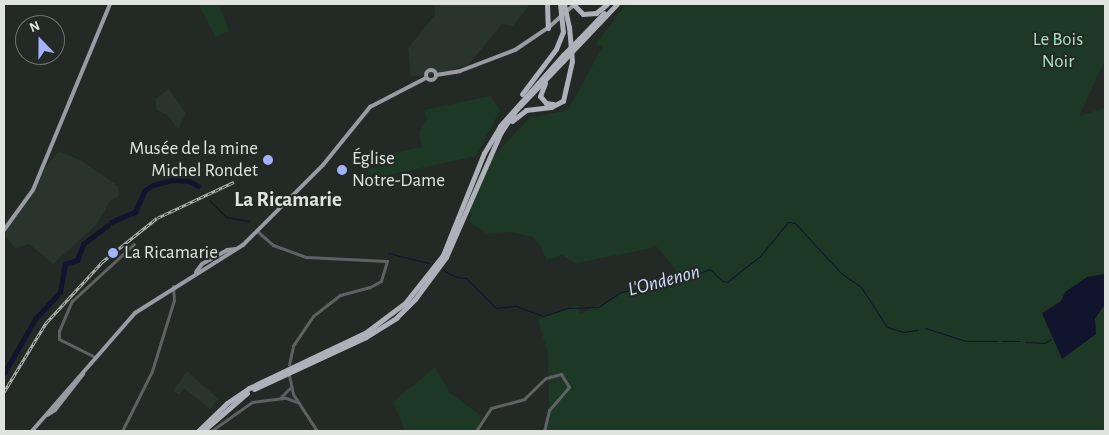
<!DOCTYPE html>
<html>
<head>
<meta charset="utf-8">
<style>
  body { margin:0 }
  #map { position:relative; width:1109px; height:435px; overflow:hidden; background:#232924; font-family:"Alegreya Sans",sans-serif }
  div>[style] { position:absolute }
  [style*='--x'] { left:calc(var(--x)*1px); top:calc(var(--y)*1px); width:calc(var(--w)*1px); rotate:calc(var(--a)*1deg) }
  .built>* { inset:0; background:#29352c }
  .green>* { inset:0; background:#1d3925 }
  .water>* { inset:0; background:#10142d }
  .stream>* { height:1px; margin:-0.5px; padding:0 0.5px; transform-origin:0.5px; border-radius:0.5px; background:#10142d }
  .river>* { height:5px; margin:-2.5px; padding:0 2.5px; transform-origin:2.5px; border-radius:2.5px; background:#10142d }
  .minor>* { height:3px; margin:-1.5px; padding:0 1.5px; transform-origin:1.5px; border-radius:1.5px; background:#606165 }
  .major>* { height:4px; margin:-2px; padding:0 2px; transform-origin:2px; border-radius:2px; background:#999aa2 }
  .major>.ring { margin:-2px; padding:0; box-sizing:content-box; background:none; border:4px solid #999aa2; border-radius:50% }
  .highway>* { height:5px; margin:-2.5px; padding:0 2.5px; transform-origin:2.5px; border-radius:2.5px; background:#afb1ba }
  .rail>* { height:3px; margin-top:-1.5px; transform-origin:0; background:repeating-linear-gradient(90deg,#232924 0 4px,#b8bdb9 0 8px); box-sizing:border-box; border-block:1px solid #b8bdb9 }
  .highway-bridge>* { height:5px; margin:-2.5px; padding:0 2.5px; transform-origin:2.5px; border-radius:2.5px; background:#afb1ba }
  .dots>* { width:14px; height:14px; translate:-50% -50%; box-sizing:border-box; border:2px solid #232924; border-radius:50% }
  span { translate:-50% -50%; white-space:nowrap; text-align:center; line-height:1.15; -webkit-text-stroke:4px #232924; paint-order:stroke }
  .park-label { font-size:19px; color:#aae1b9 }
  .poi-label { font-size:19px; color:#dfe4e0 }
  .right { translate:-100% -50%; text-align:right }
  .left { translate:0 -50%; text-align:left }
  .water-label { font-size:20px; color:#d4dcff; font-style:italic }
  .quarter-label { font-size:21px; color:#dfe4e0; font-weight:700 }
  .frame { position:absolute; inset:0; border:5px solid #dfe4e0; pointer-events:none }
  .north { position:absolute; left:15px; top:15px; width:50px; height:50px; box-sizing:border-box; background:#232924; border:1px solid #6e746f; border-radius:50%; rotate:338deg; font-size:14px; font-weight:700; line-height:20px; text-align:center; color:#dfe4e0 }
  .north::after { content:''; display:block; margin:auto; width:18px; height:22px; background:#a2b2fd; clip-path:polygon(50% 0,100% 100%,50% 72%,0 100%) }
</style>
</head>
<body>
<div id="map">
  <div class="built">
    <div style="clip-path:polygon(434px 4px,530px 4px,513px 26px,502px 24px,469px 64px,437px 75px,411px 76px,408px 48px,435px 15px)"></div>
    <div style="clip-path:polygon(169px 89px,186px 114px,178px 129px,167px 115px,156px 109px,156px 98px)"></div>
    <div style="clip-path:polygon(58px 151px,80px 160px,118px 186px,119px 196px,110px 201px,97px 224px,53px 264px,29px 244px,15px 248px,5px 236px,9px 219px)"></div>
    <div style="clip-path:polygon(187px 371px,218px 399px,210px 409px,184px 388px,179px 395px,173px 391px)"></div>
  </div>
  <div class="green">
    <div style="clip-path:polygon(198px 4px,219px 4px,229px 31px,216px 37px)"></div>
    <div style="clip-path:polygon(626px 4px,1105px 4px,1105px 60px,1079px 116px,1105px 108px,1105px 431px,543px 431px,549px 408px,548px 354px,538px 319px,578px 304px,580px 314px,634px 287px,674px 275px,676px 270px,657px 247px,576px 263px,562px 255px,546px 260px,542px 247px,533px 237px,511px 232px,486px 233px,469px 221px,472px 213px,459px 210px,476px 183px,470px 182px,529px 118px,568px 110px,603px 46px,595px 45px)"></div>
    <div style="clip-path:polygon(490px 96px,500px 110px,476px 156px,369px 179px,367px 169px,389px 165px,388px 154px,422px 147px,419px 133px,427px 119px,424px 110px)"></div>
    <div style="clip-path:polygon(435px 367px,449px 392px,481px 416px,478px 431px,405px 431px,393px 402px)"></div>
  </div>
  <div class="water">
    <div style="clip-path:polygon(1105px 274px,1105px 304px,1095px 319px,1096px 334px,1062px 359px,1042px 313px,1061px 301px,1065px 292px,1087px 277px)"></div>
  </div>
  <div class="stream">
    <div style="--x:209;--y:200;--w:24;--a:45"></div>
    <div style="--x:226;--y:217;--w:23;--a:10"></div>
    <div style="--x:388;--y:253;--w:42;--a:13.7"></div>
    <div style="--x:443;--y:270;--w:15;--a:28"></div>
    <div style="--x:456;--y:277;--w:10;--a:6"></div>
    <div style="--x:466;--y:278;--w:42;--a:45"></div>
    <div style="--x:496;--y:308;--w:20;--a:-6"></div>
    <div style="--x:516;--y:306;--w:29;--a:20"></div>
    <div style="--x:543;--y:316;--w:26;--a:-18"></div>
    <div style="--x:568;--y:308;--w:30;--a:-2"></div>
    <div style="--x:598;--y:307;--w:27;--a:-33"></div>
    <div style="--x:621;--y:292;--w:53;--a:-10.9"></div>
    <div style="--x:673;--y:282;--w:39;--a:-19"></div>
    <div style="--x:710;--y:269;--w:17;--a:45"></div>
    <div style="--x:722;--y:281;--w:5;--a:11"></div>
    <div style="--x:727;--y:282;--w:42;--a:-38.2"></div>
    <div style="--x:760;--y:256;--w:44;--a:-50.5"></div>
    <div style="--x:788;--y:222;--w:7;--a:8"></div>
    <div style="--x:795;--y:223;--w:68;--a:47.4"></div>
    <div style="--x:841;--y:273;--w:24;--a:35"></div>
    <div style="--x:861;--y:287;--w:48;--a:57"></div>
    <div style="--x:887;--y:327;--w:17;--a:17"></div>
    <div style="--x:903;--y:332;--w:15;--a:-8"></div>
    <div style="--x:925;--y:328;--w:43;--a:17.6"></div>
    <div style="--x:966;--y:341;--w:31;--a:0"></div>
    <div style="--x:1002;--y:341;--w:17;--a:0"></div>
    <div style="--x:1025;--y:342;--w:20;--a:3"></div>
    <div style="--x:1045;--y:343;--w:7;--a:-34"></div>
  </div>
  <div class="river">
    <div style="--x:111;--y:222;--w:26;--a:-23"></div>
    <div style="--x:135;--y:212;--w:24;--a:-66"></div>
    <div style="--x:145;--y:190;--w:9;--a:-32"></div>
    <div style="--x:153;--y:185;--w:20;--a:-15"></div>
    <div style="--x:172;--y:180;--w:17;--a:3"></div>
    <div style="--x:189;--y:181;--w:10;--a:29"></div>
    <div style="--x:4;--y:373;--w:62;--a:-60.1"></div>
    <div style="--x:35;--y:319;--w:37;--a:-47"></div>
    <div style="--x:60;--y:292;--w:28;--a:-80"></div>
    <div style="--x:65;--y:264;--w:13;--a:-18"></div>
    <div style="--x:77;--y:260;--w:17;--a:-69"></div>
    <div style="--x:83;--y:244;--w:31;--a:-37"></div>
  </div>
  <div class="minor">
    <div style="--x:257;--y:231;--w:21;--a:41"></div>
    <div style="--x:273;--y:245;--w:35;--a:20"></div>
    <div style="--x:306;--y:257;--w:81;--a:2.8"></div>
    <div style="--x:387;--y:261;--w:21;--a:107"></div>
    <div style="--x:381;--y:281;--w:13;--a:151"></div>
    <div style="--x:370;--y:287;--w:31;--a:165"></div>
    <div style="--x:340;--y:295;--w:34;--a:142"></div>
    <div style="--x:313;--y:316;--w:36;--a:124"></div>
    <div style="--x:293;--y:346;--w:19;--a:102"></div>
    <div style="--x:95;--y:357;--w:40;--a:-153.4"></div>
    <div style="--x:59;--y:339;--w:8;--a:-90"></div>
    <div style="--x:59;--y:331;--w:33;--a:-67"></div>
    <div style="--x:72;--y:301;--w:84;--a:-42.6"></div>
    <div style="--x:289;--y:375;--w:19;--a:78"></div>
    <div style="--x:293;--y:394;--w:44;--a:57"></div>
    <div style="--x:281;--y:397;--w:13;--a:-45"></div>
    <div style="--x:122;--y:431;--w:67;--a:-63.4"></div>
    <div style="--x:152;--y:371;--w:74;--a:-72.8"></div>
    <div style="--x:174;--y:300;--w:14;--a:-94"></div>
    <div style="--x:211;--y:431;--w:50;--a:-35.3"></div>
    <div style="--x:252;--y:402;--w:34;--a:-7"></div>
    <div style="--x:286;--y:398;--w:12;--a:20"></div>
    <div style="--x:476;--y:431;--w:27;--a:-57"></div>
    <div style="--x:491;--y:408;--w:34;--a:-15"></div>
    <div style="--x:524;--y:399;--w:30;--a:-44"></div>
    <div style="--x:546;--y:378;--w:16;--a:-15"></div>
    <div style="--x:561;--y:374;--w:15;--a:58"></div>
    <div style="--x:569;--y:387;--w:30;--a:131"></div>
    <div style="--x:549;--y:410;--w:22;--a:103"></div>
  </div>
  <div class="major">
    <div class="ring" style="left:426px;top:70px;width:6px;height:6px"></div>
    <div style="--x:436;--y:75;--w:24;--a:-9"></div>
    <div style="--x:460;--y:71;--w:59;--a:-20.9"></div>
    <div style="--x:515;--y:50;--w:40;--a:-34"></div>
    <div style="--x:548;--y:28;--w:36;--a:-42"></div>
    <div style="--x:4;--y:230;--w:49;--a:-54.1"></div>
    <div style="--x:33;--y:190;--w:201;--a:-67.5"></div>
    <div style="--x:196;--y:272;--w:10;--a:-53"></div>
    <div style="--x:202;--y:264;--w:29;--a:-29"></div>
    <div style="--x:227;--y:250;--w:9;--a:-6"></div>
    <div style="--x:47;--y:415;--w:9;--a:-32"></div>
    <div style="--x:55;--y:410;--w:46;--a:-52.1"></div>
    <div style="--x:32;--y:431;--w:157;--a:-48.9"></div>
    <div style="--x:135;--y:313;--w:128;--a:-32.2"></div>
    <div style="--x:243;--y:245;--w:113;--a:-45"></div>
    <div style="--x:323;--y:165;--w:75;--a:-51"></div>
    <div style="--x:370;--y:107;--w:63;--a:-27.4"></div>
  </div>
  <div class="highway">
    <div style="--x:547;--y:4;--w:24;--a:88"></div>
    <div style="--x:583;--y:14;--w:13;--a:-4"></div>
    <div style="--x:596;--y:13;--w:14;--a:-39"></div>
    <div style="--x:579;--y:39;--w:36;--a:-46"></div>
    <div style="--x:579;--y:44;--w:55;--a:-46.5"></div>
    <div style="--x:545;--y:83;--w:14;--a:111"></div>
    <div style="--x:540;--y:96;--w:9;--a:49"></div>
    <div style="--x:546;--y:103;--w:7;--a:8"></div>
    <div style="--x:522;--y:94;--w:56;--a:-52.9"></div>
    <div style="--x:556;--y:49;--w:18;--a:-68"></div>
    <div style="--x:512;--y:121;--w:18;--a:-38"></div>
    <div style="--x:526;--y:110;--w:25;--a:-7"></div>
    <div style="--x:551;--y:107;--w:13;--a:-27"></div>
    <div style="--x:563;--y:101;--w:41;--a:-77.3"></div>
    <div style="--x:572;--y:61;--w:34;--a:-95"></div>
    <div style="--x:254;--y:389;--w:123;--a:-24.9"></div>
    <div style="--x:366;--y:337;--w:36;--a:-32"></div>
    <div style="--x:396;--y:318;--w:27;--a:-45"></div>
    <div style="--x:415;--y:299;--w:52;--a:-53.6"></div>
    <div style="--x:446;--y:257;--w:137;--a:-66.3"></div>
    <div style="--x:501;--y:132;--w:25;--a:-56"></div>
    <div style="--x:515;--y:111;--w:69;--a:-46.2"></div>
    <div style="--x:198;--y:431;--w:40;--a:-44"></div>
    <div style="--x:227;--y:403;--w:27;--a:-34"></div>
    <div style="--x:249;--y:388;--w:128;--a:-25.4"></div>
    <div style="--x:365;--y:333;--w:50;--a:-36.9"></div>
    <div style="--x:405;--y:303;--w:61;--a:-51.6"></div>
    <div style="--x:443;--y:255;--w:110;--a:-68.1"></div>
    <div style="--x:484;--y:153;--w:31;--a:-59"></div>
    <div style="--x:500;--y:126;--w:95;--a:-48.4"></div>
    <div style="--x:203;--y:431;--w:58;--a:-40.8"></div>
  </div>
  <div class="rail">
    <div style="--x:4;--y:392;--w:81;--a:-58.7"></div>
    <div style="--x:46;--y:323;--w:83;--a:-47.4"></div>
    <div style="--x:102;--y:262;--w:70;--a:-38.7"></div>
    <div style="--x:157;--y:218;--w:85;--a:-25.1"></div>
  </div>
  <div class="highway-bridge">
    <div style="--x:560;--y:4;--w:28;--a:84"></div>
    <div style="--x:564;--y:4;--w:24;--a:78"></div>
    <div style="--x:573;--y:4;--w:14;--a:45"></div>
    <div style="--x:563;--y:55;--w:23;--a:-45"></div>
    <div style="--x:563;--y:61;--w:23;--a:-47"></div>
  </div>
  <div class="dots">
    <div style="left:268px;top:160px;background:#a2b2fd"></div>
    <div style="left:342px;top:170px;background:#a2b2fd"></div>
    <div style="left:113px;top:253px;background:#a2b2fd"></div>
  </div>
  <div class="park-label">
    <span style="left:1058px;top:51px">Le Bois<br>Noir</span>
  </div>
  <div class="poi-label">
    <span class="right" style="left:258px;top:160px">Musée de la mine<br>Michel Rondet</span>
    <span class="left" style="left:352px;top:170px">Église<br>Notre-Dame</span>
    <span class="left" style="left:124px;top:253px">La Ricamarie</span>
  </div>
  <div class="water-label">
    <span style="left:664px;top:281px;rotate:-15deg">L'Ondenon</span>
  </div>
  <div class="quarter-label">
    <span style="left:288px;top:200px">La Ricamarie</span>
  </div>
  <div class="frame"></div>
  <div class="north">N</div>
</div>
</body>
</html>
